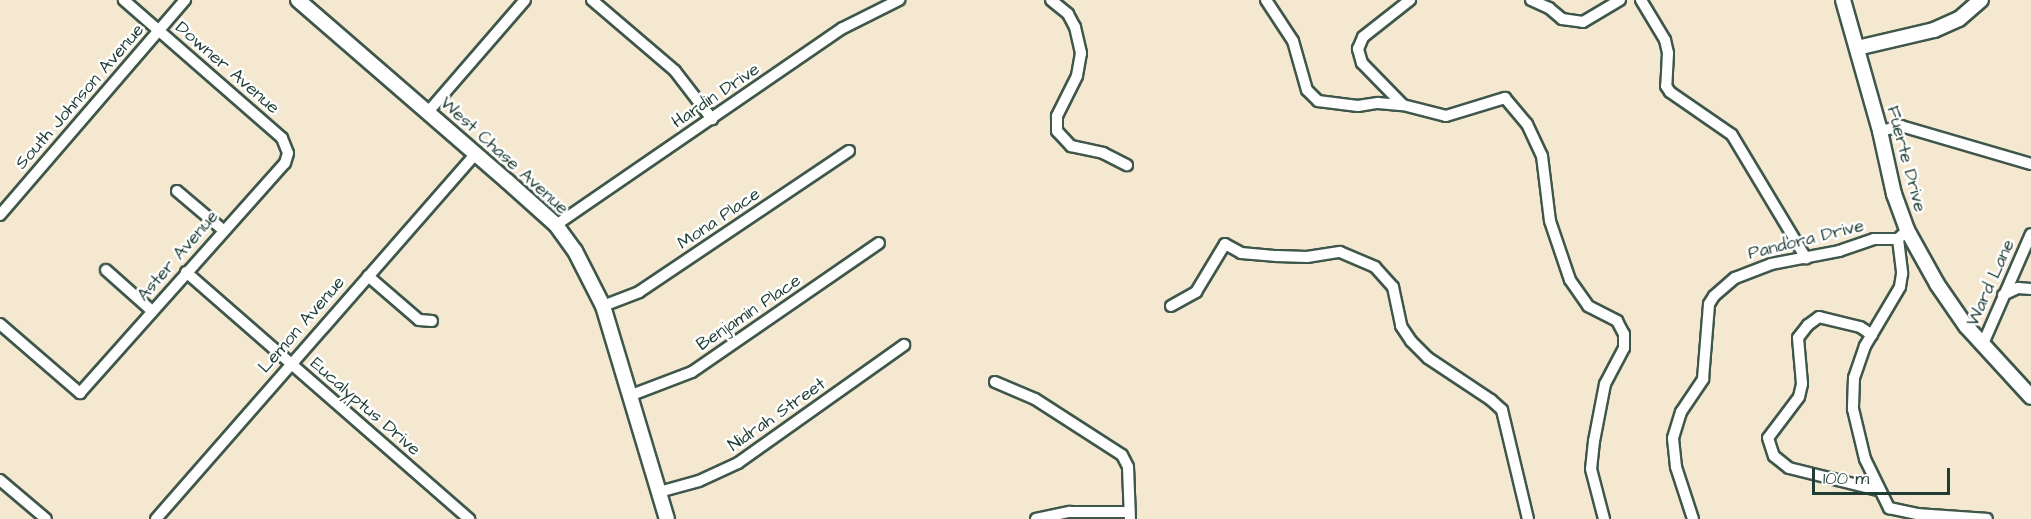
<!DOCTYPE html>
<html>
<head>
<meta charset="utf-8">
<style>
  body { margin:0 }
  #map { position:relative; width:2031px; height:519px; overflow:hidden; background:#f4e8d0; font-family:"Architects Daughter",sans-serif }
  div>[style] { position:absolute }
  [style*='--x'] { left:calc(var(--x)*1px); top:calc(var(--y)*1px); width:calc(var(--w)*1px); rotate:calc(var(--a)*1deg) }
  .roads { filter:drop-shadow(2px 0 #3f574b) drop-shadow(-2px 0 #3f574b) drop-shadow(0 2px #3f574b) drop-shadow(0 -2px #3f574b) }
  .minor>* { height:10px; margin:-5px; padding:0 5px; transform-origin:5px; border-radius:5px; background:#fff }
  .major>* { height:14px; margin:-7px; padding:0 7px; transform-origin:7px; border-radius:7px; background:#fff }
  span { translate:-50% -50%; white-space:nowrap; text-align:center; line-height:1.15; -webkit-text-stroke:5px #fff; paint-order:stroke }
  .street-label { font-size:18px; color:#1f3d34 }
  .scale { position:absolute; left:1812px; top:468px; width:138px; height:27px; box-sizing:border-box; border:3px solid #1f3d34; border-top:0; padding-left:8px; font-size:18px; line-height:21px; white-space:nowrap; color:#1f3d34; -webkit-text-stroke:4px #fff; paint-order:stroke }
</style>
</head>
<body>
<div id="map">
  <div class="roads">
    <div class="minor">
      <div style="--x:592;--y:0;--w:109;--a:40.5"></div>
      <div style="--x:675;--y:71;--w:61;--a:52.4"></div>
      <div style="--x:1051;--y:0;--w:22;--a:39"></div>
      <div style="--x:1068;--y:14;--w:15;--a:62"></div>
      <div style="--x:1075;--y:27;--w:27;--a:77"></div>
      <div style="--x:1081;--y:53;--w:23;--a:100"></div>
      <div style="--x:1077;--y:76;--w:45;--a:116.6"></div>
      <div style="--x:1057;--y:116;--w:15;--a:90"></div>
      <div style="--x:1057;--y:131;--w:21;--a:47"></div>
      <div style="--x:1071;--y:146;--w:33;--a:12"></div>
      <div style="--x:1103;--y:153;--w:27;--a:27"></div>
      <div style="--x:1266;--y:0;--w:49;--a:56.6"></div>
      <div style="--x:1293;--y:41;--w:51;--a:74.1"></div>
      <div style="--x:1307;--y:90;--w:16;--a:45"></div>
      <div style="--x:1318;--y:101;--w:40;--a:7.1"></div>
      <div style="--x:1358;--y:106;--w:20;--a:-9"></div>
      <div style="--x:1378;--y:103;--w:25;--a:5"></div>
      <div style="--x:1403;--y:105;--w:44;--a:14.3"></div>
      <div style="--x:1446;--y:116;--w:62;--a:-17"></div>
      <div style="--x:1505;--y:98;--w:34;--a:50"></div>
      <div style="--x:1527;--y:124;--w:35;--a:65"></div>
      <div style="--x:1542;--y:156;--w:65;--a:83"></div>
      <div style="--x:1550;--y:221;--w:62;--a:71.3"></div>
      <div style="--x:1570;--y:280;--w:32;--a:55"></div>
      <div style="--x:1588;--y:306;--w:33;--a:27"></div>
      <div style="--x:1617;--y:321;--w:15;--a:62"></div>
      <div style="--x:1624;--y:334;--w:14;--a:90"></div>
      <div style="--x:1624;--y:348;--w:41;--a:117.8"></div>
      <div style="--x:1605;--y:384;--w:58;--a:100.9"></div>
      <div style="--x:1594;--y:441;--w:28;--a:96"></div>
      <div style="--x:1591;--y:469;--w:52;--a:75.4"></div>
      <div style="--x:1531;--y:0;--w:20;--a:24"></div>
      <div style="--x:1549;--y:8;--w:17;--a:40"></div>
      <div style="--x:1562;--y:19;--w:21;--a:8"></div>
      <div style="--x:1583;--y:22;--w:43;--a:-30.7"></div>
      <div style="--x:1641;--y:0;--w:47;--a:59"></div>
      <div style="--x:1665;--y:40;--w:13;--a:77"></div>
      <div style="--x:1668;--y:53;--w:33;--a:93"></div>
      <div style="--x:1666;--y:86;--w:7;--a:56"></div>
      <div style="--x:1670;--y:92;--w:75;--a:34.7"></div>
      <div style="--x:1732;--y:135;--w:144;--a:59"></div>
      <div style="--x:1403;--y:105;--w:59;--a:-134.3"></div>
      <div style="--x:1362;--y:63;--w:15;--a:-106"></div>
      <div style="--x:1358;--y:49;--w:13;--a:-67"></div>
      <div style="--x:1363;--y:37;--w:60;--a:-38.2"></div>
      <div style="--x:428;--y:112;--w:148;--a:-49.1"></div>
      <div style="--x:1880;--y:131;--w:22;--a:-13"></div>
      <div style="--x:1901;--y:126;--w:135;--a:16.3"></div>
      <div style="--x:177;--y:191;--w:60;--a:40.3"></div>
      <div style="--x:0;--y:215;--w:284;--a:-49.3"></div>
      <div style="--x:556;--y:225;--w:348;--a:-34.5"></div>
      <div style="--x:843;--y:28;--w:63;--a:-26.6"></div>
      <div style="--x:1902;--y:235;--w:6;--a:135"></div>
      <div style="--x:1898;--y:239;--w:35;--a:83"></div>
      <div style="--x:1902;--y:274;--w:13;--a:99"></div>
      <div style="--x:1900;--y:287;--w:69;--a:120.7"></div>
      <div style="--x:1865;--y:346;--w:34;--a:109"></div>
      <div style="--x:1854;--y:378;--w:31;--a:92"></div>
      <div style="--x:1853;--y:409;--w:51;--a:76.5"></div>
      <div style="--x:1865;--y:459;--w:55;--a:63.9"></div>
      <div style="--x:1889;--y:508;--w:30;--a:12"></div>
      <div style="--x:1918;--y:514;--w:69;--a:4.1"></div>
      <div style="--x:106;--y:270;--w:62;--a:41.7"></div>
      <div style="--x:186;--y:272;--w:376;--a:41.1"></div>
      <div style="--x:368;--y:276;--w:67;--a:40.8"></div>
      <div style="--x:419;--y:320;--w:13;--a:4"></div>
      <div style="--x:2003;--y:295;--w:17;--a:-25"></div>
      <div style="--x:2018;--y:288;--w:13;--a:4"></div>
      <div style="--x:603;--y:306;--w:39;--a:-21"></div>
      <div style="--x:639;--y:292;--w:253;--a:-33.9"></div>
      <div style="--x:1171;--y:306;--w:29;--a:-29"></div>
      <div style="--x:1196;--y:292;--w:56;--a:-58.9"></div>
      <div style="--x:1225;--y:244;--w:18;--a:29"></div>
      <div style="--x:1241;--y:253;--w:36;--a:5"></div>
      <div style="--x:1277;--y:256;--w:30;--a:2"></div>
      <div style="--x:1307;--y:257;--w:33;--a:-9"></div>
      <div style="--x:1340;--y:252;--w:38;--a:23"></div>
      <div style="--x:1375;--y:267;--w:27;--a:48"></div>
      <div style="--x:1393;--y:287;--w:40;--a:78"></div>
      <div style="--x:1401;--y:326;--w:18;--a:56"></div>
      <div style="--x:1411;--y:341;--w:24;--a:45"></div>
      <div style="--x:1428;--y:358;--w:76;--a:33.7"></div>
      <div style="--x:1491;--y:400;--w:15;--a:42"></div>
      <div style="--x:1502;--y:410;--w:112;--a:76.6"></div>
      <div style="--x:0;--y:324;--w:106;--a:40.8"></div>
      <div style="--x:80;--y:393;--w:308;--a:-48.3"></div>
      <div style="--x:285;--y:163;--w:10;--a:-73"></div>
      <div style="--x:288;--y:153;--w:16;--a:-112"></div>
      <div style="--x:282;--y:138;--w:210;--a:-138.9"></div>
      <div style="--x:1872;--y:335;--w:14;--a:-146"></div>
      <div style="--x:1860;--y:327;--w:42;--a:-166.3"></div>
      <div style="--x:1819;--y:317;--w:14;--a:144"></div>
      <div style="--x:1808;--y:325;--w:16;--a:128"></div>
      <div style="--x:1798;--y:338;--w:46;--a:85"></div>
      <div style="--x:1802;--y:384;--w:13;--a:103"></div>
      <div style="--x:1799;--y:397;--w:51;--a:127.1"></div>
      <div style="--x:1768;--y:438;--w:19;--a:72"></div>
      <div style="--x:1774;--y:456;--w:19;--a:39"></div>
      <div style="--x:1789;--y:468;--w:92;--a:13.9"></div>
      <div style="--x:1982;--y:346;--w:122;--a:-66.4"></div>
      <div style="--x:995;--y:382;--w:43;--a:23"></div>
      <div style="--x:1035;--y:399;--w:103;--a:32.8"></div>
      <div style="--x:1122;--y:455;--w:13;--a:63"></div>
      <div style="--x:1128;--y:467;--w:52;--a:87.8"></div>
      <div style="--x:629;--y:396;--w:67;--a:-20.9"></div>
      <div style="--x:692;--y:372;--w:227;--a:-34.6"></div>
      <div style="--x:0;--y:480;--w:60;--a:40.3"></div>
      <div style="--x:659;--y:492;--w:41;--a:-15.4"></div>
      <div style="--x:699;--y:481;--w:43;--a:-24.8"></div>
      <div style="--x:738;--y:463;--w:204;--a:-35.4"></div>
      <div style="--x:156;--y:519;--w:485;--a:-48.8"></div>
      <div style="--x:1036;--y:519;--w:35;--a:-12"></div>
      <div style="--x:1070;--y:512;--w:59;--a:0"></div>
      <div style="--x:1693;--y:519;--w:55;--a:-108.1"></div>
      <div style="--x:1676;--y:467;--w:29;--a:-96"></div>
      <div style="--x:1673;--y:438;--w:27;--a:-73"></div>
      <div style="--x:1681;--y:412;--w:40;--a:-56"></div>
      <div style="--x:1703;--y:379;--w:75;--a:-85.4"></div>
      <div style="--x:1709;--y:304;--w:9;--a:-58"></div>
      <div style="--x:1714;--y:296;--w:28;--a:-41"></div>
      <div style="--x:1735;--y:278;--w:39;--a:-21"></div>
      <div style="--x:1771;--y:264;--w:69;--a:-10.8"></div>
      <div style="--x:1839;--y:251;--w:37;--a:-19"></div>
      <div style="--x:1874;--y:239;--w:24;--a:0"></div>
    </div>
    <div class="major">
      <div style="--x:298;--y:0;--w:276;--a:40.9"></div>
      <div style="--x:507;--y:181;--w:66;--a:41.9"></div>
      <div style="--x:556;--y:225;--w:32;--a:54"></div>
      <div style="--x:575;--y:251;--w:62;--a:63"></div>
      <div style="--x:603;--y:306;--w:222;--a:73.3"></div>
      <div style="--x:1843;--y:0;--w:136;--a:74.2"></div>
      <div style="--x:1880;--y:131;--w:65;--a:77.5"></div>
      <div style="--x:1894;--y:194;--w:38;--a:70"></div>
      <div style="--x:1907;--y:230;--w:62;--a:60.9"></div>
      <div style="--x:1937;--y:284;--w:51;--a:55.4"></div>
      <div style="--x:1966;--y:326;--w:96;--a:47.5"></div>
      <div style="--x:1857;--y:48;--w:79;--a:-13.2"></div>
      <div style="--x:1934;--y:30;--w:27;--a:-24"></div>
      <div style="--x:1959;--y:19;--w:29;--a:-41"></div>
    </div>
  </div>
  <div class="street-label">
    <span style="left:227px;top:68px;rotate:41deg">Downer Avenue</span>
    <span style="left:716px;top:96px;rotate:-34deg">Hardin Drive</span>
    <span style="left:80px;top:97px;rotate:-49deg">South Johnson Avenue</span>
    <span style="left:504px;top:156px;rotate:42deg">West Chase Avenue</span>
    <span style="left:1906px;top:159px;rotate:75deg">Fuerte Drive</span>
    <span style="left:719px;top:219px;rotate:-34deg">Mona Place</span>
    <span style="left:1806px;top:240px;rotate:-14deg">Pandora Drive</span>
    <span style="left:178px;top:256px;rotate:-49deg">Aster Avenue</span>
    <span style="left:1991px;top:283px;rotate:-66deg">Ward Lane</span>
    <span style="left:749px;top:313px;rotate:-34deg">Benjamin Place</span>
    <span style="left:302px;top:325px;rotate:-49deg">Lemon Avenue</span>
    <span style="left:365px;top:407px;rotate:41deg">Eucalyptus Drive</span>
    <span style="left:777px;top:415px;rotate:-35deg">Nidrah Street</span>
  </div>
  <div class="scale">100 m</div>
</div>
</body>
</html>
